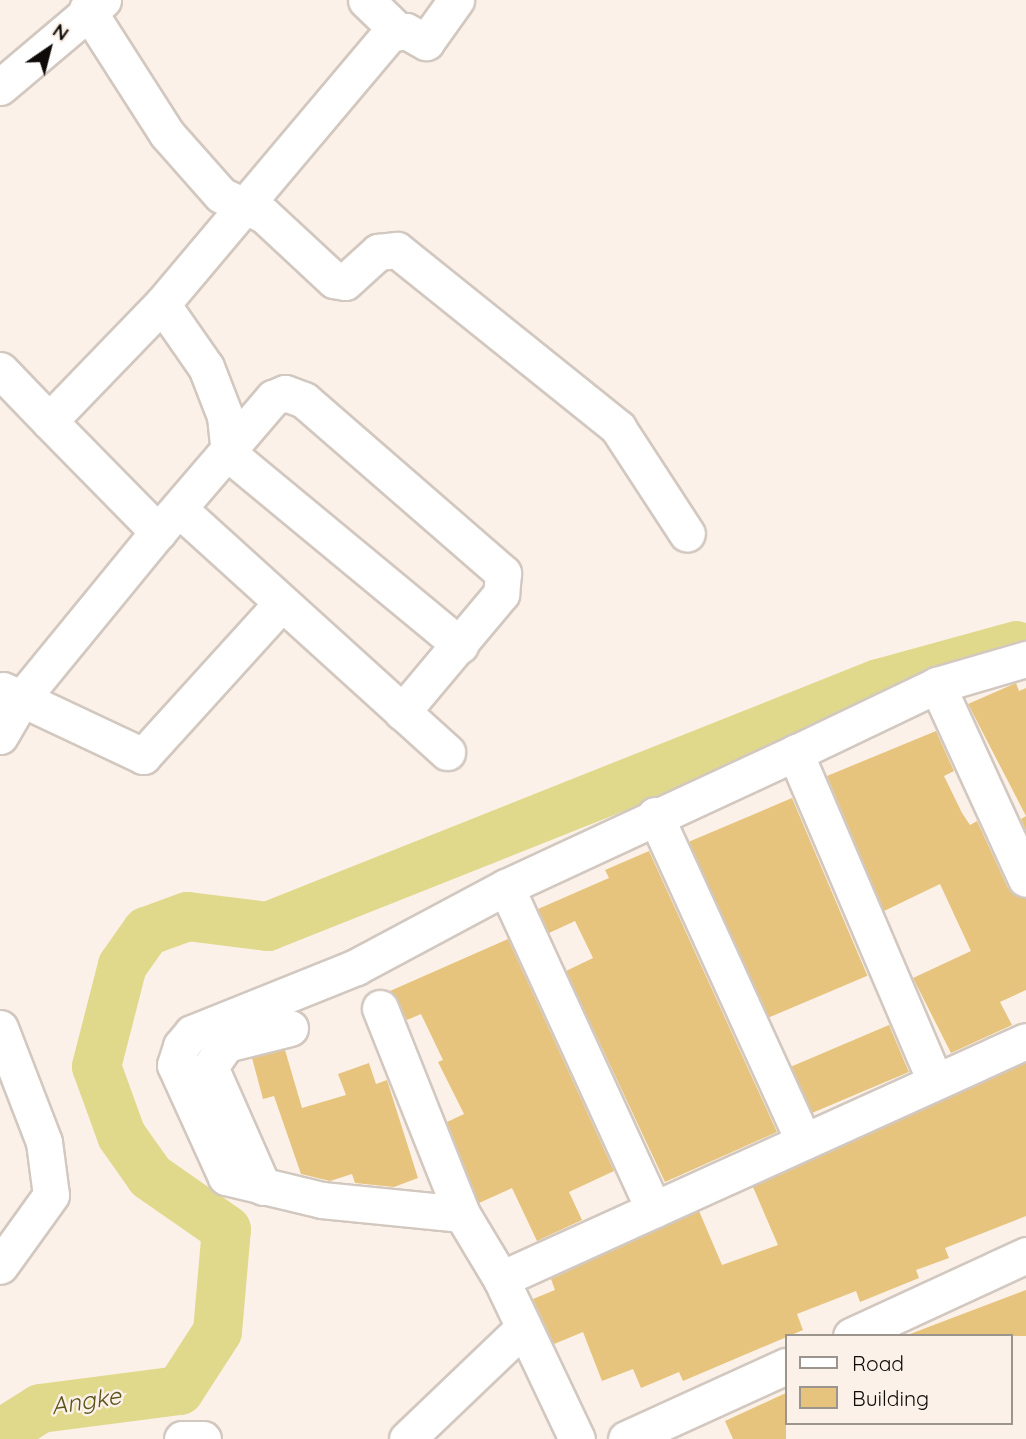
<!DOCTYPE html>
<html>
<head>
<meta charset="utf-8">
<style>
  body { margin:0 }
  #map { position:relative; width:1026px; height:1439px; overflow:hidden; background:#fbf1e8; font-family:Quicksand,sans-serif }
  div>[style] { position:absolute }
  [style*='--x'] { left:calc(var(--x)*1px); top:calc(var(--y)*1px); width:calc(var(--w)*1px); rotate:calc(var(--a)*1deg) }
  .river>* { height:49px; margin:-24.5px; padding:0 24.5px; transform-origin:24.5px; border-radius:24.5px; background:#e0d98c }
  .building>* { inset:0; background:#e7c47d; transform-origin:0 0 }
  .roads { filter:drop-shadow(2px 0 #d2c8c0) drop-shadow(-2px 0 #d2c8c0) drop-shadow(0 2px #d2c8c0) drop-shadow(0 -2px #d2c8c0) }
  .minor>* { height:35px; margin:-17.5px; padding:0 17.5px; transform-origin:17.5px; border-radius:17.5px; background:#fff }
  span { translate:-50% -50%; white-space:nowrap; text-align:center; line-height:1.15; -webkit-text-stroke:5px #fbf1e8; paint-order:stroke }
  .water-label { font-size:24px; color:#59531a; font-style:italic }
  .legend { position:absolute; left:785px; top:1334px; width:228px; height:91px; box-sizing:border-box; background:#fbf1e8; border:2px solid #9c958e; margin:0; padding:9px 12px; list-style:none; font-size:21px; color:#0e0b08 }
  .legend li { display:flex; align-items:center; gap:14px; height:35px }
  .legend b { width:35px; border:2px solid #9c958e }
  .north { position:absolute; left:14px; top:14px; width:70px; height:70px; -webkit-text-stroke:5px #fbf1e8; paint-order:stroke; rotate:35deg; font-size:19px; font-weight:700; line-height:28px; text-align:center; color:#0e0b08 }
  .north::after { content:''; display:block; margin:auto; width:24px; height:32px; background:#0e0b08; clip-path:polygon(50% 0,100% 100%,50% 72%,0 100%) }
</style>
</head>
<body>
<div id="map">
  <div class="river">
    <div style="--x:0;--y:1433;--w:47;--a:-32"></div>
    <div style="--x:40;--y:1408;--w:140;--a:-7.4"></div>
    <div style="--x:179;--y:1390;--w:70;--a:-57.2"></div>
    <div style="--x:217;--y:1331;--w:102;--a:-85"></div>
    <div style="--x:226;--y:1229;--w:93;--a:-145.1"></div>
    <div style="--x:150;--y:1176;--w:50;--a:-125.3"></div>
    <div style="--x:121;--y:1135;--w:73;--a:-109.9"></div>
    <div style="--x:96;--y:1066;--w:104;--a:-75.6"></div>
    <div style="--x:122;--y:965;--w:42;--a:-54.8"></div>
    <div style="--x:146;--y:931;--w:44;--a:-20.1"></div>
    <div style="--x:187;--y:916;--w:81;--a:7.1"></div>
    <div style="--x:267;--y:926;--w:658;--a:-21.69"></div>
    <div style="--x:878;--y:683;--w:143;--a:-15.4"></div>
  </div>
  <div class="building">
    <div style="clip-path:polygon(1016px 683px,1019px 691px,1026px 688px,1026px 831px,1021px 819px,1026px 816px,968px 704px)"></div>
    <div style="clip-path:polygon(936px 731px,954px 771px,944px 776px,962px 813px,970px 825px,977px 821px,1008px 888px,1026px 899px,1026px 990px,1000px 1002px,1012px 1025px,951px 1053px,913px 978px,971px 951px,940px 884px,884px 911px,827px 776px)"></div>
    <div style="left:792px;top:798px;width:193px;height:112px;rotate:67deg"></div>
    <div style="clip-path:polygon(649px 851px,777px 1132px,665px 1182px,566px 971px,593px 958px,575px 921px,549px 933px,538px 909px,609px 878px,605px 870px)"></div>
    <div style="clip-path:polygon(508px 939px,614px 1171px,569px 1192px,582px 1220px,537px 1241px,512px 1188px,479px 1203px,447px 1122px,464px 1114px,438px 1062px,443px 1060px,421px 1014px,407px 1020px,390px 991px)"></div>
    <div style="left:889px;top:1025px;width:51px;height:106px;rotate:67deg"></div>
    <div style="clip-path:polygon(285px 1050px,302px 1108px,346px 1095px,338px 1074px,369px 1063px,376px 1084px,387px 1080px,418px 1178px,394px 1187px,355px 1183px,352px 1174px,330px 1181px,301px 1174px,274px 1096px,263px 1099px,252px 1058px)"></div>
    <div style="clip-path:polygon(1026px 1063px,1026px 1216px,945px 1248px,949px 1258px,916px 1270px,919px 1278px,860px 1302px,856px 1291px,797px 1314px,803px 1330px,683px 1381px,679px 1372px,641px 1388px,633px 1369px,602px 1381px,583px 1332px,554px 1344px,533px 1299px,555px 1290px,551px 1279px,699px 1211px,722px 1265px,778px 1245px,753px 1187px)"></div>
    <div style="clip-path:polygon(1026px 1290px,1026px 1336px,911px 1336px,910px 1334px)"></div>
    <div style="clip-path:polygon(786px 1393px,786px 1439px,733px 1439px,725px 1421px)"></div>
  </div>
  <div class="roads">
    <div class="minor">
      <div style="--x:366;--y:0;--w:42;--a:44"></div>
      <div style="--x:87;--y:9;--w:148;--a:57.4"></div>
      <div style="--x:167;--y:134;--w:81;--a:48.5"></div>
      <div style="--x:221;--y:195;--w:47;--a:24.9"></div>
      <div style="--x:264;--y:215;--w:96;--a:42.9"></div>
      <div style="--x:334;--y:280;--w:11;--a:10"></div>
      <div style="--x:345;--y:282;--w:45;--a:-42.3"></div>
      <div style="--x:378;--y:252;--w:19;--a:-6"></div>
      <div style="--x:397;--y:250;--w:284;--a:38.8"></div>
      <div style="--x:618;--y:428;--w:126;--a:56.9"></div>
      <div style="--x:0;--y:87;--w:135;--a:-40.2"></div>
      <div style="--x:162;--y:304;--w:77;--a:55.1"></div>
      <div style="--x:206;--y:367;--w:53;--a:68.8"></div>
      <div style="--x:225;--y:416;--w:38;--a:84"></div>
      <div style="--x:229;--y:454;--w:300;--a:39.6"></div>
      <div style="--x:0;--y:370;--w:71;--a:46.1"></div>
      <div style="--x:49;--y:421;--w:163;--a:-46"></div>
      <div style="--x:162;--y:304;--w:353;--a:-49.9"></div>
      <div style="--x:389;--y:34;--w:17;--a:-10"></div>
      <div style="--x:406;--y:31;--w:23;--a:29"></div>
      <div style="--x:426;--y:42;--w:52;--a:-54.5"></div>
      <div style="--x:49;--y:421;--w:156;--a:45.5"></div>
      <div style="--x:179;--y:509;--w:362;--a:42.2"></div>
      <div style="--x:937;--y:685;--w:213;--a:65.4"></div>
      <div style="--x:3;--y:690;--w:155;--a:25.2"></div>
      <div style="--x:143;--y:756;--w:205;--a:-47.8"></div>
      <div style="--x:0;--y:736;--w:44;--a:-59.9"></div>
      <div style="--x:22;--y:698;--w:215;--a:-50.7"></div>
      <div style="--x:158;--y:532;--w:177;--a:-49.4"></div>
      <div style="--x:273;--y:398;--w:13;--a:-23"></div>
      <div style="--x:285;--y:393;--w:20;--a:20"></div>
      <div style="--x:304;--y:400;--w:264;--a:41"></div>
      <div style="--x:503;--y:573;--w:21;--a:95"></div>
      <div style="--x:501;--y:594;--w:154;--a:130"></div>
      <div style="--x:655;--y:815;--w:359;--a:65.5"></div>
      <div style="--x:506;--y:887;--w:355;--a:65.4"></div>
      <div style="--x:380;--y:1008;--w:222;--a:68.3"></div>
      <div style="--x:462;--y:1214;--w:76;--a:59"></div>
      <div style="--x:501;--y:1279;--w:177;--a:64.6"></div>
      <div style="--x:0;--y:1028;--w:122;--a:68.9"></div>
      <div style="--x:44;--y:1142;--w:53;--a:82.5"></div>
      <div style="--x:51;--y:1195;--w:87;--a:125.7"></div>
      <div style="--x:935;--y:1081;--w:357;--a:-113.1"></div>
      <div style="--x:795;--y:753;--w:157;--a:-25.6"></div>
      <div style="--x:937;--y:685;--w:93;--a:-16.3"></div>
      <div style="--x:263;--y:1187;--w:131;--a:-113.8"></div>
      <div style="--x:210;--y:1067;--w:28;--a:-55"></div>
      <div style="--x:226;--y:1044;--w:66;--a:-14"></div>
      <div style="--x:462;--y:1214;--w:141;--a:-174.3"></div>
      <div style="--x:322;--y:1200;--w:99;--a:-166.5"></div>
      <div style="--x:226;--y:1177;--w:123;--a:-114.5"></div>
      <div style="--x:175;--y:1065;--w:20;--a:-72"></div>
      <div style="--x:181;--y:1046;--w:17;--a:-50"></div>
      <div style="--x:192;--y:1033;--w:177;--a:-21.9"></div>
      <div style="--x:356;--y:967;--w:170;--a:-28.1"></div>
      <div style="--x:506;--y:887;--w:319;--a:-24.9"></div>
      <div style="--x:501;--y:1279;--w:576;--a:-24.39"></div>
      <div style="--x:851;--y:1336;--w:193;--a:-24.8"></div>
      <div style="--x:182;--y:1439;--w:21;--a:0"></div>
      <div style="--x:407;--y:1439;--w:161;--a:-43.7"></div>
      <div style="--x:626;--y:1439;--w:176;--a:-24.5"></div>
    </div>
  </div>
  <div class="water-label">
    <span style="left:86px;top:1401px;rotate:-9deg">Angke</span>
  </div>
  <ul class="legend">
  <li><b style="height:9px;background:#fff"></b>Road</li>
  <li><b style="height:19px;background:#e7c47d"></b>Building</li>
  </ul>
  <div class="north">N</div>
</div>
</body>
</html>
